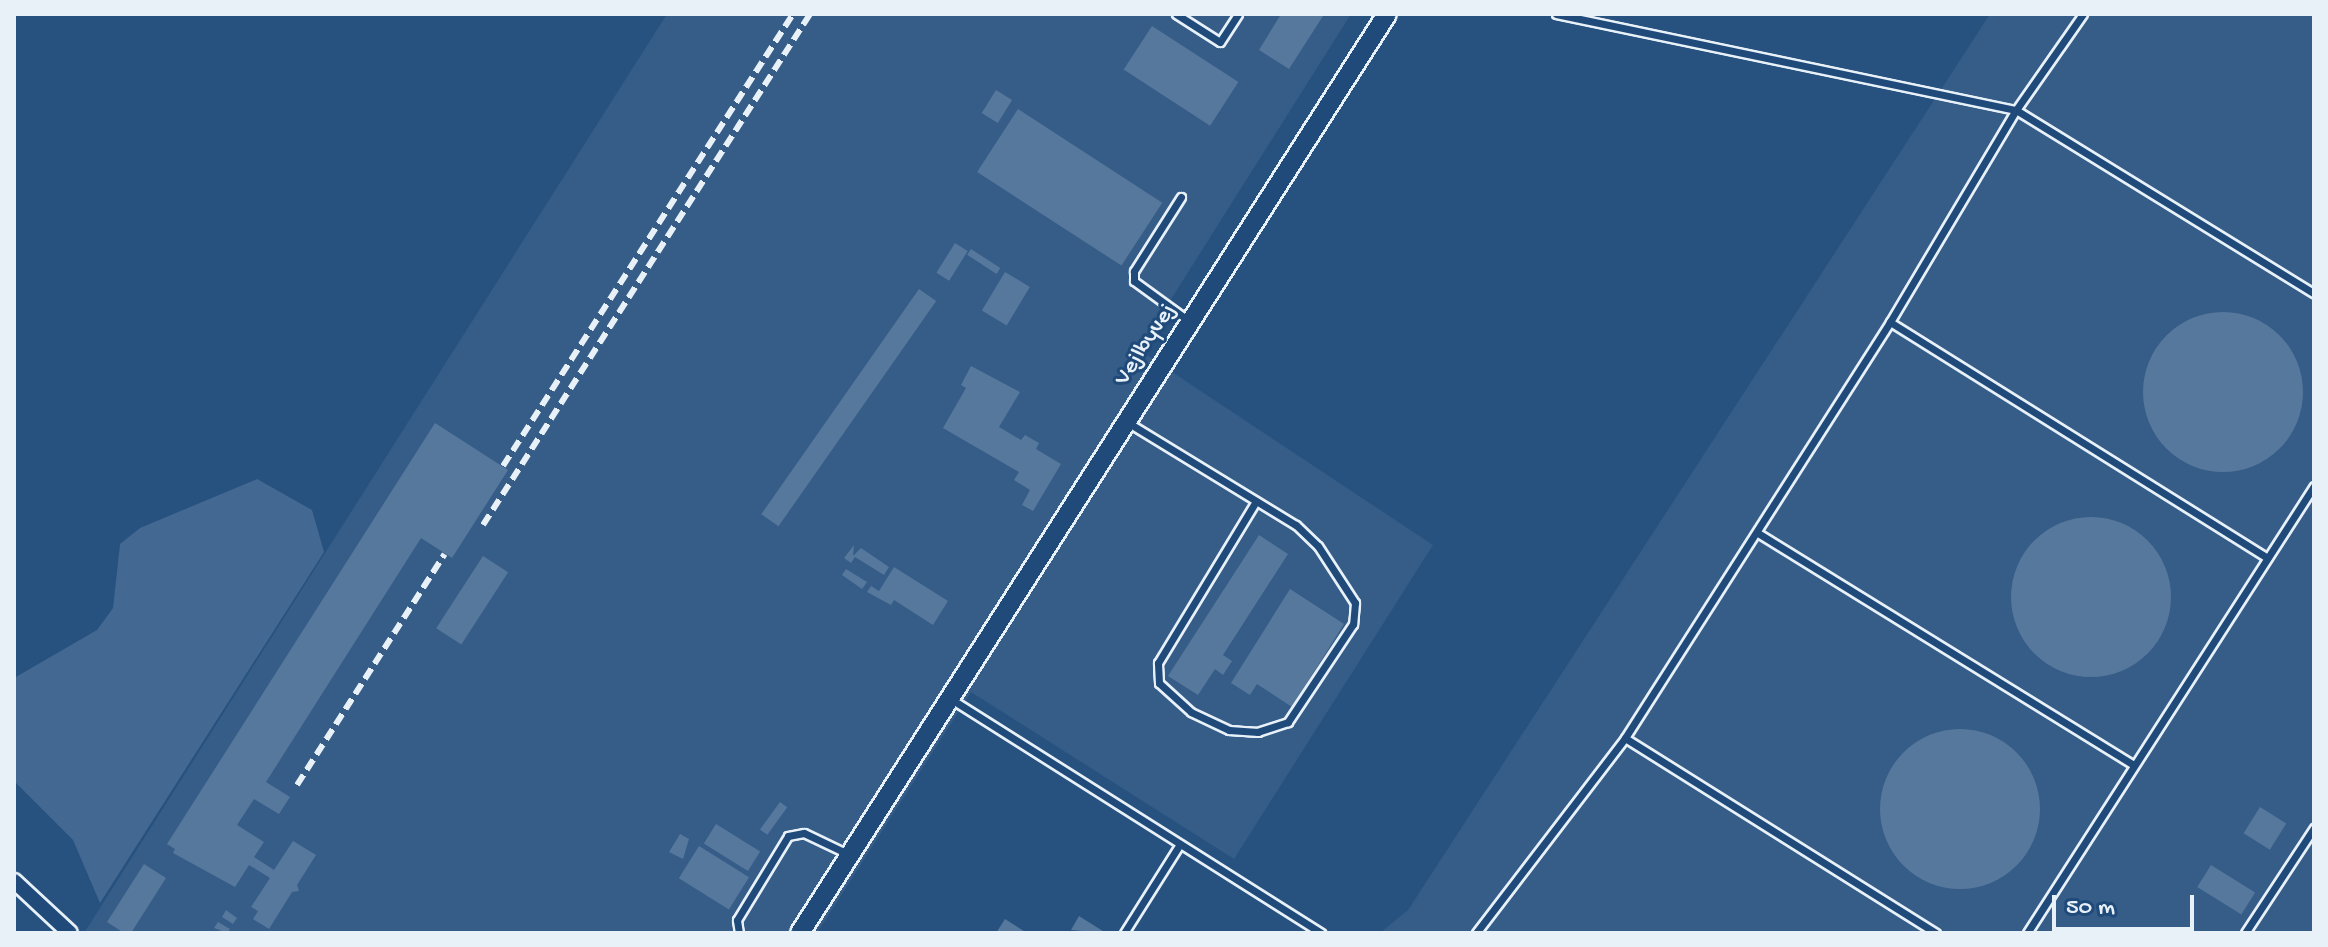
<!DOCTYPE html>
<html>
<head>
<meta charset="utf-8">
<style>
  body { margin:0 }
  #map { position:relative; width:2328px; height:947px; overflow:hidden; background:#27517f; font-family:"Gochi Hand",sans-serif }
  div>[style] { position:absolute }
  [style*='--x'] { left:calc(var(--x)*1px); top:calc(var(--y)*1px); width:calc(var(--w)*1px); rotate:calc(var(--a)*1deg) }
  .built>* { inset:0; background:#355d88 }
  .green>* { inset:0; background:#436891 }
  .building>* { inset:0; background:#57789d; transform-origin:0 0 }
  .round { border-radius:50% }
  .roads { filter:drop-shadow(2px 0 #e8f1f8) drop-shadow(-2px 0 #e8f1f8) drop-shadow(0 2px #e8f1f8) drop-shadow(0 -2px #e8f1f8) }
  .service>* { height:7px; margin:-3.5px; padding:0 3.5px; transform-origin:3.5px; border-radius:3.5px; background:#1f4a7a }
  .minor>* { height:14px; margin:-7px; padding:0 7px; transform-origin:7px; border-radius:7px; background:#1f4a7a }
  .tertiary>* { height:18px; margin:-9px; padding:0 9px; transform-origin:9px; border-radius:9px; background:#1f4a7a }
  .rail>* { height:6px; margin-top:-3px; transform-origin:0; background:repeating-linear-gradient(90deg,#e8f1f8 0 12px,transparent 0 18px) }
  span { translate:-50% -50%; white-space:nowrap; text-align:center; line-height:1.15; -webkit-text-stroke:6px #1f4a7a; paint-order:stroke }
  .street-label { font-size:24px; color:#e8f1f8 }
  .frame { position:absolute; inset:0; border:16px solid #e8f1f8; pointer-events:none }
  .scale { position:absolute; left:2052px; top:895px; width:142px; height:36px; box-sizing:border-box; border:4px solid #e8f1f8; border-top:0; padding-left:10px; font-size:24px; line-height:28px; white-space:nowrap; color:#e8f1f8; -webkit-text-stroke:6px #1f4a7a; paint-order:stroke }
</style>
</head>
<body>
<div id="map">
  <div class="built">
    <div style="clip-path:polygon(667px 14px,1351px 14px,1139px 350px,1433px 545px,1234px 859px,971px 692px,817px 933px,84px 933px)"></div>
    <div style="clip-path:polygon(1990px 14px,2314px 14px,2314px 933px,1380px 933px,1408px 910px)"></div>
  </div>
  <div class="green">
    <div style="clip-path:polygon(257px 479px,312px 510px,324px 552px,100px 903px,73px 840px,14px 781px,14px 678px,97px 630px,113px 608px,120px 544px,140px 528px)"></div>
  </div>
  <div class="building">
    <div style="clip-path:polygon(1281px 14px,1323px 16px,1289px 69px,1259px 50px)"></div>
    <div style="left:1152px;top:26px;width:103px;height:52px;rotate:33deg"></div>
    <div style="left:996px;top:90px;width:19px;height:27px;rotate:32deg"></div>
    <div style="left:1018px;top:109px;width:172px;height:75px;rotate:33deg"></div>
    <div style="left:955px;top:243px;width:15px;height:35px;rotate:32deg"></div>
    <div style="left:971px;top:249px;width:35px;height:7px;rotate:33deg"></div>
    <div style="left:1005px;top:272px;width:29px;height:45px;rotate:31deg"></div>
    <div style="left:919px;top:289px;width:21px;height:275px;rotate:35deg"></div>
    <div class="round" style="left:2143px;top:312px;width:160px;height:160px"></div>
    <div style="clip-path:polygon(971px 366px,1020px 392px,999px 427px,1021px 440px,1025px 435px,1039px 443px,1036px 449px,1061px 464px,1033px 511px,1022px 505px,1030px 490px,1014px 480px,1019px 472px,943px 428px,966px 388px,961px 385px)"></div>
    <div style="clip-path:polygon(435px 423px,508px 470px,452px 558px,421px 538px,266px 782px,290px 797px,279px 814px,254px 799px,237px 825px,264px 842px,254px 857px,274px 870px,293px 841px,316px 855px,297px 885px,299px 891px,292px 892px,269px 929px,253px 919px,258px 911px,251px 907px,270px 878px,249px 865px,235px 887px,173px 853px,175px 849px,167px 844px)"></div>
    <div class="round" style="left:2011px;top:517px;width:160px;height:160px"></div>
    <div style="clip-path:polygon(1259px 535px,1288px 554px,1223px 655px,1232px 661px,1223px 675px,1215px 669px,1198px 695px,1168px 676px)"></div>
    <div style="clip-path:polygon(854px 545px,853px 556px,861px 548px,889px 567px,884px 575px,855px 557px,851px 563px,844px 558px)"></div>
    <div style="left:483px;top:556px;width:30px;height:86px;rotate:33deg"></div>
    <div style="clip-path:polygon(894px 567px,948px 601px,933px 625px,894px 600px,891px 605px,867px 592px,871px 586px,879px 591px)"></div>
    <div style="clip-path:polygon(846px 569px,867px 582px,862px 589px,842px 575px)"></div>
    <div style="clip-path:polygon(1290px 589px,1344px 624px,1292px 707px,1257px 684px,1250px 695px,1231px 683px)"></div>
    <div class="round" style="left:1880px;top:729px;width:160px;height:160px"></div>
    <div style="left:780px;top:802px;width:9px;height:34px;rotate:36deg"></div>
    <div style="left:2260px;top:807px;width:31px;height:31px;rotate:32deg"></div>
    <div style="left:716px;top:824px;width:52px;height:23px;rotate:32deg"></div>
    <div style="clip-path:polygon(680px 834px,689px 839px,683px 859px,669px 852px)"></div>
    <div style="left:699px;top:846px;width:59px;height:38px;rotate:32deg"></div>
    <div style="clip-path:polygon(144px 864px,166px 878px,131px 933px,124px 933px,107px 922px)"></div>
    <div style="left:2211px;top:865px;width:52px;height:26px;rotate:32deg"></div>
    <div style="clip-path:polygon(226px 910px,237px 918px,233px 924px,222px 917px)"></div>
    <div style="clip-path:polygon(1079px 916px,1106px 933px,1071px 930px)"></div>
    <div style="clip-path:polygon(1005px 919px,1027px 933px,996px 933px)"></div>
    <div style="clip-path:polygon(218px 922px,230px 929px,227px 933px,214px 928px)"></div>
  </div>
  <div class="roads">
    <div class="service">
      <div style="--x:1176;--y:14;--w:52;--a:32.5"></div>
      <div style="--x:1220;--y:42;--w:33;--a:-57"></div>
      <div style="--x:1556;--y:14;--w:470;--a:11.8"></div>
      <div style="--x:2016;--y:110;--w:117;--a:-55.1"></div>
      <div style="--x:1181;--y:197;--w:88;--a:122.4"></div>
      <div style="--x:1134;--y:271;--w:10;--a:90"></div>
      <div style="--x:1134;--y:281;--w:68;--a:36"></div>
      <div style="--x:1890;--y:322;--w:445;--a:32"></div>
      <div style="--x:1127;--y:422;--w:198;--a:31.4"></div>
      <div style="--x:1296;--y:525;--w:30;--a:44"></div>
      <div style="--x:1318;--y:546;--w:68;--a:57"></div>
      <div style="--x:1355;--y:603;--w:21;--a:95"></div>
      <div style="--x:1353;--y:624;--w:118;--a:123.6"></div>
      <div style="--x:1288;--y:722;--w:32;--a:162"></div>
      <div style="--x:1258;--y:732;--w:29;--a:-176"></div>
      <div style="--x:1229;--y:730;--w:42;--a:-154.7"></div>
      <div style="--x:1191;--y:712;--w:43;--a:-137.8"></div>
      <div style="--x:1159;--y:683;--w:20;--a:-93"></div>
      <div style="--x:1158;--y:663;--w:189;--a:-58.8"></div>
      <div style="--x:1758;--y:533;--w:440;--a:31.7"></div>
      <div style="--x:951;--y:699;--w:438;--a:32.3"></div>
      <div style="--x:1625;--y:738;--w:367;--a:32.1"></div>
      <div style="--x:739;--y:933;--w:13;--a:-99"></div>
      <div style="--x:737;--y:920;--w:98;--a:-58.7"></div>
      <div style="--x:788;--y:836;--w:16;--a:-11"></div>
      <div style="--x:804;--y:833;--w:49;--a:25.5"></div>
      <div style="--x:1124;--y:933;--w:105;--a:-57.8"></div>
      <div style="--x:1476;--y:933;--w:245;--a:-52.6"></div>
      <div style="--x:1625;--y:738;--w:493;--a:-57.5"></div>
      <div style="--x:1890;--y:322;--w:247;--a:-59.3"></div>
      <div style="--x:2016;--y:110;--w:350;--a:31.6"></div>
      <div style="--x:2027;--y:933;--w:531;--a:-57.3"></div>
      <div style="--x:2245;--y:933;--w:126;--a:-56.7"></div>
    </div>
    <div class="minor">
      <div style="--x:14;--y:881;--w:76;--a:42.9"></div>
    </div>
    <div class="tertiary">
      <div style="--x:800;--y:933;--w:1090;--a:-57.43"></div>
    </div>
  </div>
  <div class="rail">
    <div style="--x:503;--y:466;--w:537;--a:-57.32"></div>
    <div style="--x:483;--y:525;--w:607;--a:-57.38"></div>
    <div style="--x:297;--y:785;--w:274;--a:-57.4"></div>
  </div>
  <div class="street-label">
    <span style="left:1146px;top:345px;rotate:-57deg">Vejlbyvej</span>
  </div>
  <div class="frame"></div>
  <div class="scale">50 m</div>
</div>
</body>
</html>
